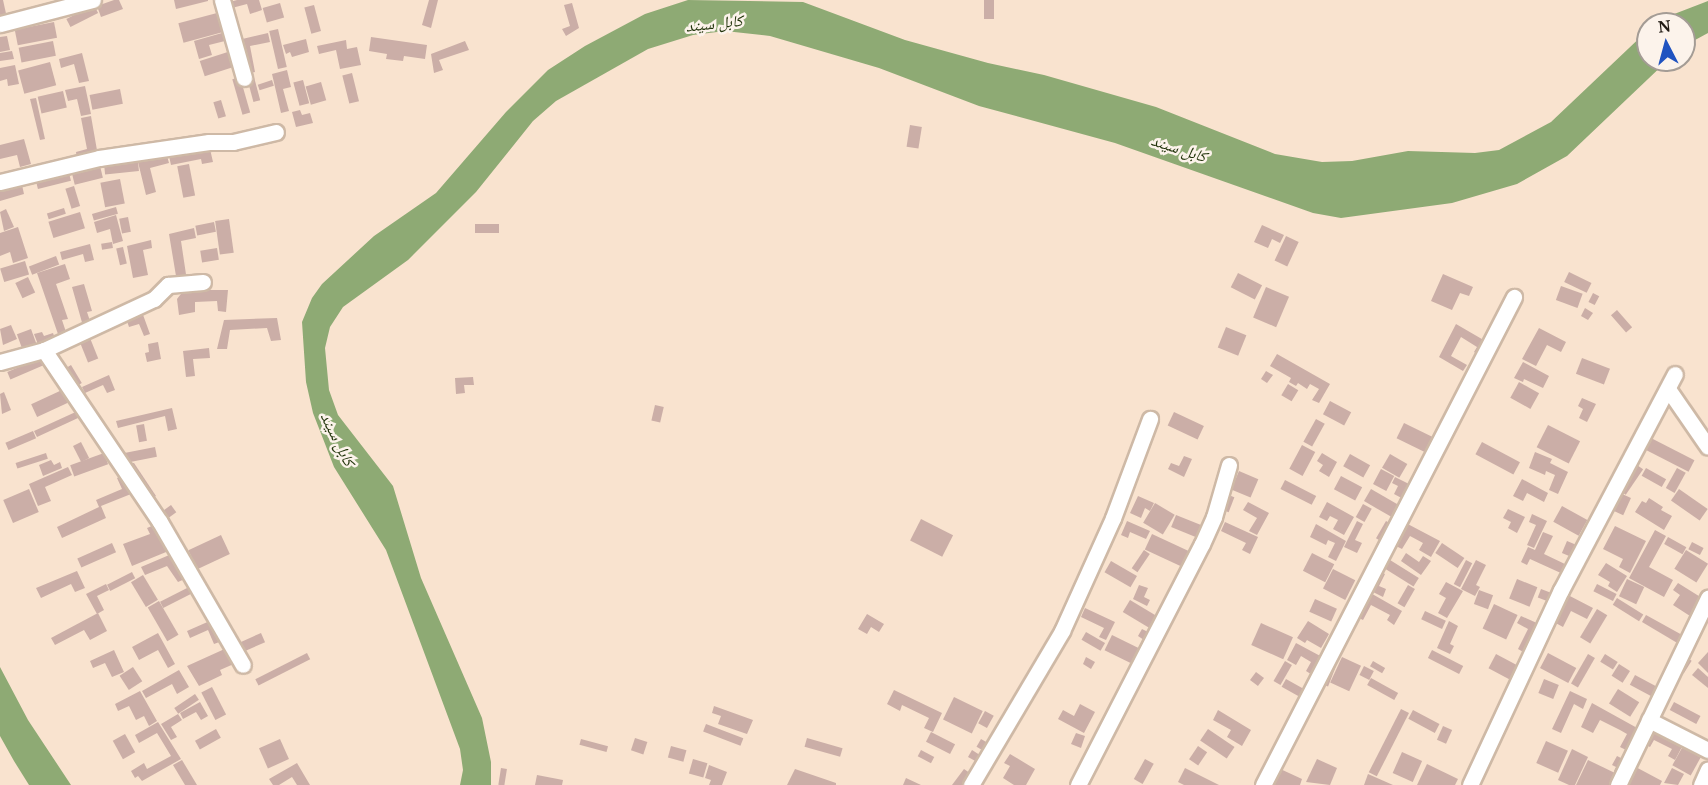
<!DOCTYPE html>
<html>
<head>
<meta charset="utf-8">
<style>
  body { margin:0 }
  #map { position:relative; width:1708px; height:785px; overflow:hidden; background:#f9e3cf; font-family:"Noto Serif","Noto Naskh Arabic",serif }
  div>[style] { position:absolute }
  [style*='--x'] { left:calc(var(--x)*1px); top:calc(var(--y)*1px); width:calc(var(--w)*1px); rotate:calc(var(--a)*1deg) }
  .water>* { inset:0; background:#8eaa74 }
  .building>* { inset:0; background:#cbaea7; transform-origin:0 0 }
  .roads { filter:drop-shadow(2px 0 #ceb9a6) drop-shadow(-2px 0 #ceb9a6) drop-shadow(0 2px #ceb9a6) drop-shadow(0 -2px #ceb9a6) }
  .street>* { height:15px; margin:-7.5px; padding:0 7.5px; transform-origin:7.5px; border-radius:7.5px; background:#fff }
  span { translate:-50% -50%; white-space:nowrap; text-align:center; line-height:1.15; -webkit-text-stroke:5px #fcf3eb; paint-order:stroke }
  .water-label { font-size:16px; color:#1f3209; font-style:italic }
  .north { position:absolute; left:1636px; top:12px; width:60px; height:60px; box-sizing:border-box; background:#fcf3eb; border:2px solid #a49c95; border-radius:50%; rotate:354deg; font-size:16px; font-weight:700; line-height:24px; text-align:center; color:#211a13 }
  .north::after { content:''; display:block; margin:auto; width:21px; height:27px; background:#2053c0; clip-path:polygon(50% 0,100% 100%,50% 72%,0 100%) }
</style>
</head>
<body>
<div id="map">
  <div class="water">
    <div style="clip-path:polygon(688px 0,803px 2px,905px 40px,988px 63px,1044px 75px,1156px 107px,1275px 154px,1322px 162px,1352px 161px,1408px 151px,1475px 153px,1499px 150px,1551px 122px,1648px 30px,1648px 60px,1668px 60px,1567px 156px,1517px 184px,1452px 203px,1341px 218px,1313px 213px,1115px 143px,979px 106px,879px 68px,770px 36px,725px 31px,693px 35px,648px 49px,556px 101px,533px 121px,476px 192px,408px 260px,343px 307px,330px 327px,325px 348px,329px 390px,338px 415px,393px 486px,421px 578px,482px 718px,491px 762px,491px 785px,460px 785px,463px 770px,460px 749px,386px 550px,334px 467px,313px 413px,306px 382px,302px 322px,312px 298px,322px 284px,374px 236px,436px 193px,506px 112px,548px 70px,585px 46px,645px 14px)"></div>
    <div style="clip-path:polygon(1708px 1px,1708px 33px,1684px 46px,1684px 24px,1657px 24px,1669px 16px)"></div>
    <div style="clip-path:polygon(0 667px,28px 720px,71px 785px,29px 785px,14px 761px,0 736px)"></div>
  </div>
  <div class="building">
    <div style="clip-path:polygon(0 0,3px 0,7px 18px,0 20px)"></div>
    <div style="clip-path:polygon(114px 0,119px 0,123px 9px,101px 17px,97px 6px)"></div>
    <div style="clip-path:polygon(174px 0,208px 0,208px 1px,176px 9px)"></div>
    <div style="clip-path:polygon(237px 0,259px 0,262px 10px,250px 14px,247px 4px,228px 9px,226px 3px)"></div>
    <div style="clip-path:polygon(429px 0,438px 0,431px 28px,422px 25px)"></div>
    <div style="left:984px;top:0;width:10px;height:19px"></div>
    <div style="left:280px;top:3px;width:15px;height:18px;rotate:74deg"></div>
    <div style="clip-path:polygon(572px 3px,579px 28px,566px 36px,562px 29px,570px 26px,564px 5px)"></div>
    <div style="left:94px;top:5px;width:9px;height:31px;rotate:63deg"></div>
    <div style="left:314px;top:5px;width:27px;height:10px;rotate:75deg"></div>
    <div style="left:217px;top:13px;width:20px;height:40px;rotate:75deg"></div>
    <div style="left:54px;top:22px;width:16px;height:40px;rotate:79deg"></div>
    <div style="left:278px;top:29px;width:39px;height:9px;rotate:77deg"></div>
    <div style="clip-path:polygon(222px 33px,225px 41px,209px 45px,212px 55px,199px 59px,194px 41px)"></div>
    <div style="clip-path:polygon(268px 33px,270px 42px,250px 46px,255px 72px,246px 74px,238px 40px)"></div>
    <div style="clip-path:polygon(7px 36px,10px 50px,0 52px,0 37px)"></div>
    <div style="clip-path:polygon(371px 37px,427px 45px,425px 59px,404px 56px,403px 61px,386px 59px,387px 54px,369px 51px)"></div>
    <div style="clip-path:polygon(306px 39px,309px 52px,292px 57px,290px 52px,286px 54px,283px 45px)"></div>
    <div style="clip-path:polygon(346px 40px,347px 49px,357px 47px,361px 65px,340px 69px,336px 50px,319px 54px,317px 46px)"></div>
    <div style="left:53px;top:41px;width:15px;height:35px;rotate:79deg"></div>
    <div style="clip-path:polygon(465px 41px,469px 50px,439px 60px,443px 70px,434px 73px,431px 54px)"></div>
    <div style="left:234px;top:50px;width:16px;height:36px;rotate:72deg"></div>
    <div style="clip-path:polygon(12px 51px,14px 59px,0 61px,0 53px)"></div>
    <div style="clip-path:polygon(82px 53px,89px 81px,79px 83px,74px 64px,61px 68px,59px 59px)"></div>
    <div style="left:50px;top:62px;width:24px;height:33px;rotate:75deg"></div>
    <div style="clip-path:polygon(15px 65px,19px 84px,8px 86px,7px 79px,0 81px,0 68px)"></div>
    <div style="clip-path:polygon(287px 70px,291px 87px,283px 89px,289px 111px,281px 113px,272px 74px)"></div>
    <div style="left:352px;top:73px;width:29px;height:10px;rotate:76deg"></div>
    <div style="left:240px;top:77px;width:37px;height:8px;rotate:74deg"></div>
    <div style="left:254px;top:77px;width:24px;height:7px;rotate:75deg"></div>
    <div style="left:272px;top:80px;width:6px;height:15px;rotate:72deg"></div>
    <div style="left:303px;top:80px;width:24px;height:10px;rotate:75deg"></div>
    <div style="left:321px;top:82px;width:19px;height:16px;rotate:74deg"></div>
    <div style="clip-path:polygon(85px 86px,91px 114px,81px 116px,77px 99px,68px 101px,65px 90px)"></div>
    <div style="left:120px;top:89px;width:15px;height:31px;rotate:79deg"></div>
    <div style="left:63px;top:91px;width:17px;height:26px;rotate:77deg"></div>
    <div style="clip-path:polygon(36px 98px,45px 139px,40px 140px,30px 99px)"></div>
    <div style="left:221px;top:100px;width:17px;height:8px;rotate:73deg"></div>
    <div style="clip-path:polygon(300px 110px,302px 115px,310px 113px,313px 123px,296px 127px,292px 112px)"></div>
    <div style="clip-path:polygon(91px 116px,98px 156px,77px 160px,76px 152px,87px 149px,81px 118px)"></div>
    <div style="left:910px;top:125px;width:12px;height:22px;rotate:9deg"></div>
    <div style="clip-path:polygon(24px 139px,31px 164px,20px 167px,17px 155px,0 159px,0 145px)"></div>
    <div style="clip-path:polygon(210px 149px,213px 162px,202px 164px,201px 159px,171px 165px,169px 156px)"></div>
    <div style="clip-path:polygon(167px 156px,169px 163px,150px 168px,156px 192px,146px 195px,138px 162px)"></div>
    <div style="left:138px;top:162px;width:9px;height:34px;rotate:84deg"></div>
    <div style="left:189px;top:164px;width:32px;height:12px;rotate:79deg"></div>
    <div style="left:100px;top:166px;width:12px;height:29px;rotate:76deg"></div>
    <div style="left:69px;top:173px;width:8px;height:34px;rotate:76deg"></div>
    <div style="left:120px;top:179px;width:25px;height:20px;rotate:79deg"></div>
    <div style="clip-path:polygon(22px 185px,24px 194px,0 201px,0 191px)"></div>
    <div style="left:74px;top:186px;width:21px;height:9px;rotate:73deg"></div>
    <div style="left:116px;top:207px;width:7px;height:25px;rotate:74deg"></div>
    <div style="left:64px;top:208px;width:6px;height:18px;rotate:72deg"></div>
    <div style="clip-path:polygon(6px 209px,14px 227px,4px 231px,0 212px)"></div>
    <div style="left:80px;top:212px;width:17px;height:33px;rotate:73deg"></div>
    <div style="clip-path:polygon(116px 215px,123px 241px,113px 244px,110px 229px,97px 233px,94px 222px)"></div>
    <div style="left:128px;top:217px;width:15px;height:9px;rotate:79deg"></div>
    <div style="left:229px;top:219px;width:34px;height:14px;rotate:82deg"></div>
    <div style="left:214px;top:222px;width:10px;height:19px;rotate:79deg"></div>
    <div style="left:499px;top:224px;width:9px;height:24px;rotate:90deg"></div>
    <div style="clip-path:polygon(1262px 225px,1284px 235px,1280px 243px,1272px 239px,1268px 248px,1254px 242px)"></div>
    <div style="clip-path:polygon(18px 227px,28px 258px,13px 263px,10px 252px,0 256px,0 233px)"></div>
    <div style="clip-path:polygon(194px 228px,196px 238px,181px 241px,187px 281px,177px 282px,169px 234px)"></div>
    <div style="left:1286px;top:236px;width:14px;height:27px;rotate:25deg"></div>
    <div style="clip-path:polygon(151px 240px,152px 248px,143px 250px,148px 275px,133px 278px,127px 246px)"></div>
    <div style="left:112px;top:242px;width:6px;height:11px;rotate:81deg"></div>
    <div style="clip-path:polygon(90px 244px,94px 260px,85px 262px,83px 254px,62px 260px,60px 252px)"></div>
    <div style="left:123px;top:247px;width:17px;height:7px;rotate:77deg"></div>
    <div style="left:217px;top:248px;width:12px;height:17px;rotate:81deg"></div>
    <div style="left:56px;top:256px;width:9px;height:29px;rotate:69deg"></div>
    <div style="left:25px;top:261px;width:14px;height:26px;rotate:73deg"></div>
    <div style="clip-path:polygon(65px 264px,70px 279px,56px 284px,68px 319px,62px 320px,67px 335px,59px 337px,37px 273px)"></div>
    <div style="left:1569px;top:272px;width:25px;height:11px;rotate:26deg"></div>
    <div style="left:1238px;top:273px;width:27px;height:16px;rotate:27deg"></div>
    <div style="clip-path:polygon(1443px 274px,1473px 287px,1469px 296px,1460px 293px,1452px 310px,1431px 301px)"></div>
    <div style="left:28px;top:277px;width:17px;height:14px;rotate:65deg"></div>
    <div style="clip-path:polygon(84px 284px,92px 311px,87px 312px,91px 324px,83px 326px,72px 287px)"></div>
    <div style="left:1561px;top:286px;width:23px;height:15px;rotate:20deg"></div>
    <div style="left:1266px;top:287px;width:25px;height:33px;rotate:23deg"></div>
    <div style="clip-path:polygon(184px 290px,228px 290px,226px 312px,218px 311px,217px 301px,195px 302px,195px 312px,179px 315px,177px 299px)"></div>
    <div style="left:1593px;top:293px;width:7px;height:10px;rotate:27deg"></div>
    <div style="clip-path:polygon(1585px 308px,1593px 313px,1588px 320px,1581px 316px)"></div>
    <div style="left:1617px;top:310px;width:23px;height:8px;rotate:49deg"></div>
    <div style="clip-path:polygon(142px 312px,150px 334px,144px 336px,139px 324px,129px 327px,126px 318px)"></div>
    <div style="clip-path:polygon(277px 318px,281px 340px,271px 341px,267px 328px,230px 330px,227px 349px,217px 349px,224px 320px)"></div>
    <div style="clip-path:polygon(1456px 324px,1487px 342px,1479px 355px,1474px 352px,1477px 347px,1461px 337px,1451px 356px,1467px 365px,1463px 371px,1439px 357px)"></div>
    <div style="clip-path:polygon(11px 325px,17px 339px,3px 345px,0 329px)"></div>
    <div style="left:1226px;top:327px;width:22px;height:22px;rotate:22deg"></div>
    <div style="clip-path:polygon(1539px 328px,1566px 342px,1561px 352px,1547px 345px,1536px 366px,1522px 359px)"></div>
    <div style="left:31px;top:329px;width:20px;height:15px;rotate:70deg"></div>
    <div style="clip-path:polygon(42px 332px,44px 336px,53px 333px,56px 341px,39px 347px,34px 334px)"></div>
    <div style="left:90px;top:338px;width:22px;height:11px;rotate:68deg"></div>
    <div style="clip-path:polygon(158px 342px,161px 359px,147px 362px,145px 353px,149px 352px,148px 344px)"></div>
    <div style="clip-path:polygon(209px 348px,210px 358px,193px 359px,195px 376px,186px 377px,183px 351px)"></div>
    <div style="clip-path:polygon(1277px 354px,1330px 384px,1319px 403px,1312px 400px,1319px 389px,1310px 384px,1307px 389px,1298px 383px,1296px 386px,1289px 382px,1291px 378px,1270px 366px)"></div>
    <div style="left:45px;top:356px;width:8px;height:41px;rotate:67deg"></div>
    <div style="left:1582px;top:358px;width:30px;height:17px;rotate:21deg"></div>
    <div style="clip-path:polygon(1523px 362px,1549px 376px,1543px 388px,1524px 379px,1523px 382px,1514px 378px)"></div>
    <div style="left:71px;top:365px;width:21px;height:9px;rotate:59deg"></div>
    <div style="clip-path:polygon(1266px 371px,1273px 375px,1267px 383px,1261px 379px)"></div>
    <div style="clip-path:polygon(109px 375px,115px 390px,107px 393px,103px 385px,85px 393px,82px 387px)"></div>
    <div style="clip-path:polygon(473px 377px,474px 385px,464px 385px,465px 393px,456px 394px,455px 378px)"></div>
    <div style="left:1519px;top:382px;width:23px;height:18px;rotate:29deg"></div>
    <div style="left:1288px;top:384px;width:12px;height:13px;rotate:31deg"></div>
    <div style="left:62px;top:390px;width:14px;height:34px;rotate:65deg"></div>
    <div style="clip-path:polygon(4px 392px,11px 410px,2px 414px,0 394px)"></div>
    <div style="clip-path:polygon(1582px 398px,1596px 404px,1587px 422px,1579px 418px,1583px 409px,1578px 406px)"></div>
    <div style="left:1330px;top:401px;width:24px;height:15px;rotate:28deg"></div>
    <div style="left:655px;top:405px;width:9px;height:16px;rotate:13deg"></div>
    <div style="clip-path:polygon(172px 408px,177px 429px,168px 431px,165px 416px,118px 428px,116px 421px)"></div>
    <div style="clip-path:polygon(80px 410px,91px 425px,86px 428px,78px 418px,37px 437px,34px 431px)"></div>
    <div style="left:1174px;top:412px;width:33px;height:15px;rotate:25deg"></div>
    <div style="left:1316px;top:419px;width:10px;height:26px;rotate:29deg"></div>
    <div style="left:1404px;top:423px;width:37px;height:17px;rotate:26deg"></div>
    <div style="left:144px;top:424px;width:17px;height:8px;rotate:80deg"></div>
    <div style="left:1548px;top:425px;width:36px;height:25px;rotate:27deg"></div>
    <div style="left:33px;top:431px;width:8px;height:30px;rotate:67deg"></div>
    <div style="left:1649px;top:437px;width:51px;height:13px;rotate:27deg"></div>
    <div style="left:81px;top:442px;width:18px;height:9px;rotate:63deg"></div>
    <div style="left:1482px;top:442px;width:43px;height:14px;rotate:28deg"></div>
    <div style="left:1302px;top:445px;width:15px;height:27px;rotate:28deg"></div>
    <div style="left:155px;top:447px;width:10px;height:35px;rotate:79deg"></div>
    <div style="clip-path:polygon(1535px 452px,1552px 459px,1550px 463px,1568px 472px,1558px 494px,1549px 490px,1555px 475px,1546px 471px,1545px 475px,1529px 468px)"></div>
    <div style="left:46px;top:453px;width:6px;height:32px;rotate:72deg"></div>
    <div style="left:104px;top:453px;width:12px;height:36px;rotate:70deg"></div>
    <div style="clip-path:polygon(1322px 453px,1337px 462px,1329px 477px,1319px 471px,1323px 465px,1317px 461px)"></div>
    <div style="left:1350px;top:454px;width:23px;height:14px;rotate:29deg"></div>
    <div style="left:1390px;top:454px;width:20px;height:16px;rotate:30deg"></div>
    <div style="clip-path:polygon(1184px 456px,1192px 459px,1184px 477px,1168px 469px,1171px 463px,1179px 466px)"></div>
    <div style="clip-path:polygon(51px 460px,54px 465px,60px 462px,62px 468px,43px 476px,39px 465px)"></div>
    <div style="clip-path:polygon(134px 463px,156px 496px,147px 501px,125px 464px)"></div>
    <div style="left:1634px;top:463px;width:11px;height:31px;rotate:34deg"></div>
    <div style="clip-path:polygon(68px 467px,72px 475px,45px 487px,51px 501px,38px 506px,29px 484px)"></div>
    <div style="left:1646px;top:468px;width:23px;height:9px;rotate:29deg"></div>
    <div style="left:1677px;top:468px;width:10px;height:23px;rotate:29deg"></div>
    <div style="left:1381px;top:469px;width:15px;height:17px;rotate:28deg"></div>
    <div style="left:1239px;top:471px;width:21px;height:20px;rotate:23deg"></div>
    <div style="clip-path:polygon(125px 474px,136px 492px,101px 506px,106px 518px,62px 538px,57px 527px,99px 507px,96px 500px,122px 489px,117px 478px)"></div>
    <div style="left:1341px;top:476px;width:24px;height:15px;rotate:28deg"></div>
    <div style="clip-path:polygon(1395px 477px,1415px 487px,1407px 501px,1394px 494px,1398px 486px,1392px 483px)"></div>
    <div style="clip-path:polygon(1522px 479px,1548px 493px,1544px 502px,1527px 493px,1523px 501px,1513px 496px)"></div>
    <div style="left:1285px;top:480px;width:35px;height:10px;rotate:27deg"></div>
    <div style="left:29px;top:489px;width:25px;height:28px;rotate:67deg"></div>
    <div style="left:1371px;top:489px;width:36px;height:14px;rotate:30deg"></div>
    <div style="left:1679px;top:489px;width:35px;height:14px;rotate:35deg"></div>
    <div style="left:1620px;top:493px;width:12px;height:19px;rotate:24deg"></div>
    <div style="left:1226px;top:494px;width:9px;height:16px;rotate:21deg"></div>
    <div style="clip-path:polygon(1138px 496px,1154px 503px,1150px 511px,1145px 508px,1141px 518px,1130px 513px)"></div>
    <div style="clip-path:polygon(1649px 498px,1663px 507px,1661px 510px,1672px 516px,1664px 530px,1635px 512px,1642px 501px,1646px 503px)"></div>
    <div style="clip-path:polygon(1248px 502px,1269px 513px,1257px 535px,1249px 531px,1257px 518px,1243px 510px)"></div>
    <div style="clip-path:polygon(1327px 502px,1354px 517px,1344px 535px,1333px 529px,1338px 520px,1330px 516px,1327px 521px,1319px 517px)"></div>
    <div style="left:1155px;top:503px;width:23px;height:23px;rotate:31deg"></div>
    <div style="left:1363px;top:504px;width:10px;height:15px;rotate:29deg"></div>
    <div style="left:171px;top:505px;width:9px;height:17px;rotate:54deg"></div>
    <div style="left:1562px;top:506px;width:29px;height:18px;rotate:29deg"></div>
    <div style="clip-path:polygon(1508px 509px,1525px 517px,1517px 533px,1508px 528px,1511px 522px,1503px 518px)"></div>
    <div style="clip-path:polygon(1532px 514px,1547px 521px,1534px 548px,1527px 545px,1536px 525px,1529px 522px)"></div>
    <div style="left:1176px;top:515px;width:29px;height:13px;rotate:22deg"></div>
    <div style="left:921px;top:519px;width:36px;height:24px;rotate:27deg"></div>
    <div style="clip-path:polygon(1127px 521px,1150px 531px,1146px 539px,1130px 532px,1128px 538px,1121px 535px)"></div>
    <div style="clip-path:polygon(1357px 521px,1363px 524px,1355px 540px,1362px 543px,1357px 553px,1344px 547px)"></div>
    <div style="left:1386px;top:521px;width:8px;height:20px;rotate:30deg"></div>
    <div style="clip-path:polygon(1402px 521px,1440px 541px,1431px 557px,1419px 550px,1423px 543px,1410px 536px,1402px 549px,1390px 543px)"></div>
    <div style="clip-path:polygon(1225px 522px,1258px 537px,1250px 554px,1242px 550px,1246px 543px,1221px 531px)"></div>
    <div style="clip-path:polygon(159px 523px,171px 550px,132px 566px,123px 544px,150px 534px,147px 528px)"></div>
    <div style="clip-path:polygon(1316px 524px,1346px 541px,1336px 561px,1328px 557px,1335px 543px,1328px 540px,1326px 545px,1310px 537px)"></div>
    <div style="clip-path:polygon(1615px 526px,1646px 541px,1630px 573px,1619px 567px,1623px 559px,1603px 549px)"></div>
    <div style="clip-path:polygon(1655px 530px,1666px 536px,1649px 567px,1673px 580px,1664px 597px,1629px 578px)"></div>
    <div style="clip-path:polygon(1543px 532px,1553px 536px,1544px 554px,1567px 565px,1563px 574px,1530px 559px,1527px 565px,1521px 562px,1528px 547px,1535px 550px)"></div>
    <div style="left:1152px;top:534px;width:41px;height:17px;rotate:25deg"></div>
    <div style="left:221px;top:535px;width:21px;height:36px;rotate:65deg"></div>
    <div style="left:1668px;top:537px;width:21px;height:8px;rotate:29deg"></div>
    <div style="left:1567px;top:541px;width:13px;height:13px;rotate:23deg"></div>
    <div style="left:1692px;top:542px;width:13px;height:8px;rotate:27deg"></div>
    <div style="left:112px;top:543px;width:10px;height:38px;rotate:66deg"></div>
    <div style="left:1442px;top:543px;width:27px;height:12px;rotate:34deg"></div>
    <div style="left:1144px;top:550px;width:7px;height:22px;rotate:34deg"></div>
    <div style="left:1686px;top:550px;width:26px;height:22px;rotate:32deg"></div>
    <div style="clip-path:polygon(174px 553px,187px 578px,178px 582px,167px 566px,145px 575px,141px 567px)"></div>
    <div style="left:1312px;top:553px;width:25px;height:20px;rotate:27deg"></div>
    <div style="clip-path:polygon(1406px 553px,1419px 562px,1423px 556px,1431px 561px,1421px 575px,1401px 561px)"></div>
    <div style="left:1390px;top:560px;width:34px;height:10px;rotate:32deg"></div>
    <div style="left:1466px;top:560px;width:7px;height:27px;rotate:27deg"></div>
    <div style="clip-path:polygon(1476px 560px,1486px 565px,1476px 585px,1480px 587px,1475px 596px,1461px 589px)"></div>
    <div style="left:1111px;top:561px;width:30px;height:13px;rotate:30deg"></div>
    <div style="clip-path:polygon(1606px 563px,1627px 576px,1617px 592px,1608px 586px,1610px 582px,1598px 575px)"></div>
    <div style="left:1333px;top:569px;width:25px;height:22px;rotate:27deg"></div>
    <div style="clip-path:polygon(1377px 570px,1385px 574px,1379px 586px,1386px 589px,1383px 597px,1367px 589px)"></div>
    <div style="clip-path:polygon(77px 571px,85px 588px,75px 592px,71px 584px,41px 598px,36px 588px)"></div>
    <div style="left:132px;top:572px;width:7px;height:28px;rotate:63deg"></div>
    <div style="left:143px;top:575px;width:29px;height:14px;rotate:59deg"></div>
    <div style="left:1517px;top:579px;width:22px;height:21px;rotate:22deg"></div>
    <div style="left:1627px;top:579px;width:19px;height:19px;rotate:25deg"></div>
    <div style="clip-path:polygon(1446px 582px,1463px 591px,1447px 618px,1438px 613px,1446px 598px,1439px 594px)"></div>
    <div style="clip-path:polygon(1678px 583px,1702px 598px,1690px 616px,1673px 605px,1680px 595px,1673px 590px)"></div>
    <div style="clip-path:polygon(106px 584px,109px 590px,97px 596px,104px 610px,97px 614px,86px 594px)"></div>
    <div style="left:1597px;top:584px;width:22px;height:8px;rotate:27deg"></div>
    <div style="left:193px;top:585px;width:7px;height:37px;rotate:63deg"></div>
    <div style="clip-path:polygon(1139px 585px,1148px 588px,1144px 597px,1150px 600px,1147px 606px,1133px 599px)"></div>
    <div style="left:1408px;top:585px;width:8px;height:21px;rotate:30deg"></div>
    <div style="left:1541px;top:589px;width:14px;height:9px;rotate:21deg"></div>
    <div style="left:1479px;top:590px;width:15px;height:15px;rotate:20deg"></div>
    <div style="clip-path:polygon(1367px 591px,1402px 611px,1394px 625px,1387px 620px,1390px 615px,1371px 605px,1363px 620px,1353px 615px)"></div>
    <div style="clip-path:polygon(1566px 594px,1593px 608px,1587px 619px,1571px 611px,1563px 627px,1552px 621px)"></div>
    <div style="left:1617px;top:598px;width:31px;height:8px;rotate:32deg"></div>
    <div style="left:1315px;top:599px;width:24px;height:14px;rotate:24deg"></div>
    <div style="left:1130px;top:600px;width:35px;height:14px;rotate:31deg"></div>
    <div style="left:159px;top:601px;width:39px;height:13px;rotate:60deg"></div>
    <div style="left:1494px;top:604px;width:26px;height:27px;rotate:25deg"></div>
    <div style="clip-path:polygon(1085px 608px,1115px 622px,1106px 640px,1099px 637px,1104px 628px,1081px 617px)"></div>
    <div style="left:1597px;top:609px;width:12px;height:33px;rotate:31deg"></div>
    <div style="left:1425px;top:611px;width:23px;height:9px;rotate:25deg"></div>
    <div style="clip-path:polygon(98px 613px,107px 631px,90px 640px,84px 630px,55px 645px,51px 638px)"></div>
    <div style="clip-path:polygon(867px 614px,884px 624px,879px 632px,871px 627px,867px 634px,858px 629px)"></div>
    <div style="clip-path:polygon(1646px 615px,1684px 636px,1679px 644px,1642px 622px)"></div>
    <div style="clip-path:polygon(1521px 616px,1539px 624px,1525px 653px,1518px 649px,1528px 629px,1517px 623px)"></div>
    <div style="clip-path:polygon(212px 620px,222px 641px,214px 644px,208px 630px,190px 638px,187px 631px)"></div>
    <div style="clip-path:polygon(1308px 621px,1329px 634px,1321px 648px,1307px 640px,1305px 643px,1297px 638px)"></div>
    <div style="clip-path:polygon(1449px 621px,1458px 626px,1450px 644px,1454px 646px,1450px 654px,1437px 648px)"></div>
    <div style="left:1261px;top:623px;width:35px;height:24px;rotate:24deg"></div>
    <div style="clip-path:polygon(1142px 629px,1152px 634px,1147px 642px,1138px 636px)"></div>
    <div style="left:1086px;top:632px;width:22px;height:9px;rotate:30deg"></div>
    <div style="clip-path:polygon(158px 633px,175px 664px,168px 668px,158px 650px,139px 660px,132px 647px)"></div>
    <div style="left:261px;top:633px;width:10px;height:28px;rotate:66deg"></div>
    <div style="left:1112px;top:635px;width:34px;height:17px;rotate:26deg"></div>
    <div style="clip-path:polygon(1296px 643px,1324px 658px,1314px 676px,1306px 671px,1311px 662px,1301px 656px,1296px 665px,1287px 660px)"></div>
    <div style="clip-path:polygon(229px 647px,236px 663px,220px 670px,222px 675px,199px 686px,187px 666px)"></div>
    <div style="clip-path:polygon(114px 650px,124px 672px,112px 677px,105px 663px,93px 668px,90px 661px)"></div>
    <div style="left:1432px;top:650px;width:35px;height:9px;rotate:27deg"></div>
    <div style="clip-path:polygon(1708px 652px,1708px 673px,1698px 663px)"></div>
    <div style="left:307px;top:653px;width:7px;height:58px;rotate:63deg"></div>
    <div style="left:1548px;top:653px;width:32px;height:17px;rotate:28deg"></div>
    <div style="left:1496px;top:654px;width:24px;height:16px;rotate:28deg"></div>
    <div style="left:1588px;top:654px;width:8px;height:34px;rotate:30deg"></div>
    <div style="left:1605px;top:654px;width:15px;height:9px;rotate:32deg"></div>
    <div style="left:1684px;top:656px;width:9px;height:15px;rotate:32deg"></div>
    <div style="clip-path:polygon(1086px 657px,1095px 662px,1091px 669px,1083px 664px)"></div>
    <div style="left:1342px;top:657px;width:21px;height:28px;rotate:25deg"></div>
    <div style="left:1329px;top:659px;width:9px;height:26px;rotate:21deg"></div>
    <div style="left:1285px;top:661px;width:8px;height:23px;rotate:30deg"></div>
    <div style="left:1373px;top:661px;width:14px;height:6px;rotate:30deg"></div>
    <div style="left:1619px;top:664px;width:13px;height:14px;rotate:32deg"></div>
    <div style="left:1364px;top:666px;width:11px;height:10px;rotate:27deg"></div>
    <div style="left:133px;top:667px;width:17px;height:16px;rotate:57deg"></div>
    <div style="clip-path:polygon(1698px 668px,1708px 677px,1708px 688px,1692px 675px)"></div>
    <div style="clip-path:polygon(179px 670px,189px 687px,177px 694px,172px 684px,146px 698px,142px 691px)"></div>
    <div style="left:1256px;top:672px;width:10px;height:10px;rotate:37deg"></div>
    <div style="left:1635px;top:675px;width:27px;height:11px;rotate:28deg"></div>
    <div style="left:1371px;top:678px;width:31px;height:8px;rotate:29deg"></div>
    <div style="left:1286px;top:679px;width:23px;height:9px;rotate:29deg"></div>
    <div style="left:1544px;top:679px;width:16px;height:15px;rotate:22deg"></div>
    <div style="left:212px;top:687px;width:31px;height:12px;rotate:63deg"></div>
    <div style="left:1618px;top:689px;width:25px;height:17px;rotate:32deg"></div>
    <div style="clip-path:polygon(894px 690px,942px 713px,933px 732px,924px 728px,929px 718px,902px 705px,900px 711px,887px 704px)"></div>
    <div style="clip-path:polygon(140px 691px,157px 721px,149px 726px,144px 716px,136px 720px,129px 706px,118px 711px,115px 704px)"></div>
    <div style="clip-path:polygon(1570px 691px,1587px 699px,1583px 709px,1574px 704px,1561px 733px,1552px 729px)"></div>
    <div style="left:195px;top:694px;width:7px;height:25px;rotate:56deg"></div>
    <div style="left:954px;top:697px;width:32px;height:25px;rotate:26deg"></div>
    <div style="clip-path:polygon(200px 702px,208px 716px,201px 720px,196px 712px,183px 719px,180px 713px)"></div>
    <div style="left:1674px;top:702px;width:30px;height:9px;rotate:28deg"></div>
    <div style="clip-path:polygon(1592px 703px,1639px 729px,1626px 750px,1620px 747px,1627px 734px,1620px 730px,1600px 720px,1593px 733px,1581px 727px)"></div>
    <div style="clip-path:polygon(1080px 704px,1095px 712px,1084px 733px,1058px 719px,1063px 710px,1074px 716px)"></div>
    <div style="clip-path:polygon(714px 706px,753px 720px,747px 734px,718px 724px,721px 716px,712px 713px)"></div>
    <div style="left:1401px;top:709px;width:9px;height:71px;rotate:27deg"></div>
    <div style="clip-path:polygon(1218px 710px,1251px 730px,1242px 746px,1227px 737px,1231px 730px,1213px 720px)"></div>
    <div style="left:1413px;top:710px;width:30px;height:10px;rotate:28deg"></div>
    <div style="left:985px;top:711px;width:10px;height:14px;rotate:29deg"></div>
    <div style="clip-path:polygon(178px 714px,182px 720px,171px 727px,177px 737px,171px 740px,161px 724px)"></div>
    <div style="clip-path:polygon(158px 722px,181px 759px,142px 781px,138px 776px,135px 778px,131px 771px,144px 763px,147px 769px,171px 756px,157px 733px,139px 743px,135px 735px)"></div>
    <div style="left:706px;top:724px;width:40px;height:8px;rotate:21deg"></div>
    <div style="clip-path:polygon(1650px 725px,1684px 743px,1675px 760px,1668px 756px,1672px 749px,1654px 740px,1650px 747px,1641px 742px)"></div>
    <div style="left:1443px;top:726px;width:10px;height:15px;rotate:24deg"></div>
    <div style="left:216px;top:729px;width:10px;height:24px;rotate:61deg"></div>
    <div style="left:1208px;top:729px;width:32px;height:14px;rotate:34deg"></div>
    <div style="left:931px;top:732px;width:27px;height:11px;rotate:27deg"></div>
    <div style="clip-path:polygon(1076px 733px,1085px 736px,1081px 748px,1071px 744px)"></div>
    <div style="left:125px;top:734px;width:21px;height:14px;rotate:61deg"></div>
    <div style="left:635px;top:738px;width:13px;height:13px;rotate:18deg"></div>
    <div style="left:807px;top:738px;width:37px;height:9px;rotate:16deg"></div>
    <div style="left:280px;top:739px;width:22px;height:23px;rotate:66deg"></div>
    <div style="left:581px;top:739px;width:28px;height:6px;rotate:15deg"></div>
    <div style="left:981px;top:739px;width:8px;height:9px;rotate:30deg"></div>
    <div style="left:1546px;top:741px;width:24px;height:24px;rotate:24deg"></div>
    <div style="left:671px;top:746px;width:16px;height:12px;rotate:15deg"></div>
    <div style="left:1198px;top:746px;width:11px;height:16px;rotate:34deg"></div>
    <div style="left:1683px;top:746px;width:21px;height:22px;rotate:29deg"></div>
    <div style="clip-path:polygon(1572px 749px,1588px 757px,1575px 785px,1569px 785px,1558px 780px)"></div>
    <div style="left:921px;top:750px;width:15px;height:7px;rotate:28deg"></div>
    <div style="clip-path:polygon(972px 750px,983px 757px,979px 763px,968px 757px)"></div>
    <div style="left:1402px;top:752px;width:22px;height:23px;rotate:24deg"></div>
    <div style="clip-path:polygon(1010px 754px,1035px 769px,1026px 785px,1014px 785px,1003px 778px,1010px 766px,1004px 763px)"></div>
    <div style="clip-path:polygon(1617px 756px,1625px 760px,1619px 773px,1614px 771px,1616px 767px,1612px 765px)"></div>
    <div style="left:693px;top:759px;width:15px;height:15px;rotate:16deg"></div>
    <div style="left:1145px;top:759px;width:10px;height:23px;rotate:29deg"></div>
    <div style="clip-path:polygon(1317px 759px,1337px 768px,1330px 785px,1306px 782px)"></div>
    <div style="clip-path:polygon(182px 760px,197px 785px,185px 785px,173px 765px)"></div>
    <div style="clip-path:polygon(1588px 760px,1615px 773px,1609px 785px,1576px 785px)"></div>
    <div style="clip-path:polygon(297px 763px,310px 785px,297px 785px,292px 777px,279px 785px,273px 785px,269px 779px)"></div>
    <div style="clip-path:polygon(1427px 764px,1458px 779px,1455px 785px,1417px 785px)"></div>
    <div style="clip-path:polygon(709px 765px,727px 772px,722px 785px,709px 785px,711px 780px,705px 778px)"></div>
    <div style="clip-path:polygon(1632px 765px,1662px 781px,1660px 785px,1622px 785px)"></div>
    <div style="clip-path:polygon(1276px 767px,1302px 779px,1300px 785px,1268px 785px)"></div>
    <div style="left:501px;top:768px;width:6px;height:17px;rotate:9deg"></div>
    <div style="clip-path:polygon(1185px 768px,1219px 785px,1184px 785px,1178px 782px)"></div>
    <div style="clip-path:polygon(1672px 768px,1684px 774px,1678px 785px,1664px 783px)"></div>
    <div style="clip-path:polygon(795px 769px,836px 783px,836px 785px,787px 785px)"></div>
    <div style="clip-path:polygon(964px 769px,974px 776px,967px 785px,952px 785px)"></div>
    <div style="clip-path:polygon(1368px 774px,1393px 785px,1364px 785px)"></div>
    <div style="clip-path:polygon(537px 775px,563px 780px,562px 785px,535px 785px)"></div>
    <div style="clip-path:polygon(906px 778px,921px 785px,903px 785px)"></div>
  </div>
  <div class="roads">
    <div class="street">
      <div style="--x:222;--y:0;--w:81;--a:74.2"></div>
      <div style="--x:0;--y:24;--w:96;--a:-14.5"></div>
      <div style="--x:0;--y:182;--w:102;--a:-13.6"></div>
      <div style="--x:99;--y:158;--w:111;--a:-8.3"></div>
      <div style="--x:209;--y:142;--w:24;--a:0"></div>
      <div style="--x:233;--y:142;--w:44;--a:-13.1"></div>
      <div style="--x:44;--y:350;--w:207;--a:56"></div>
      <div style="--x:160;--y:522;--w:165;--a:59.9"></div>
      <div style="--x:0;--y:362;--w:46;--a:-15.3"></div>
      <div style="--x:44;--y:350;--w:121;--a:-24.9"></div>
      <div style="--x:154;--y:299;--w:20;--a:-45"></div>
      <div style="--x:168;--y:285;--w:35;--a:-5"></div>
      <div style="--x:1668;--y:389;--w:70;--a:55.4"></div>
      <div style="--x:1649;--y:720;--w:66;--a:27"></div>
      <div style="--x:971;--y:785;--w:179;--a:-59.4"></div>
      <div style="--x:1062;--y:631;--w:124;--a:-65.7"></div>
      <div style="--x:1113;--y:518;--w:106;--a:-69.5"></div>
      <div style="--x:1078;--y:785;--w:271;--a:-62.8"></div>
      <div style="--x:1202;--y:544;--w:30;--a:-66"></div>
      <div style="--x:1214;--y:517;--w:54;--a:-73.9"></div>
      <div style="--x:1263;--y:785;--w:549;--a:-62.78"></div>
      <div style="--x:1470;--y:785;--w:215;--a:-65"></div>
      <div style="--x:1561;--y:590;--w:244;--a:-62.2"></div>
      <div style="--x:1618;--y:785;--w:208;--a:-64.3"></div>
      <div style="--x:1701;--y:785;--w:17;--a:-66"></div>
    </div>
  </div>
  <div class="water-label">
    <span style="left:714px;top:23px;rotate:-6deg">کابل سيند</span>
    <span style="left:1179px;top:148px;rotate:18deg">کابل سيند</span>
    <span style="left:338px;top:439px;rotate:64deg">کابل سيند</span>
  </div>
  <div class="north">N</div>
</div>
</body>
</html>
